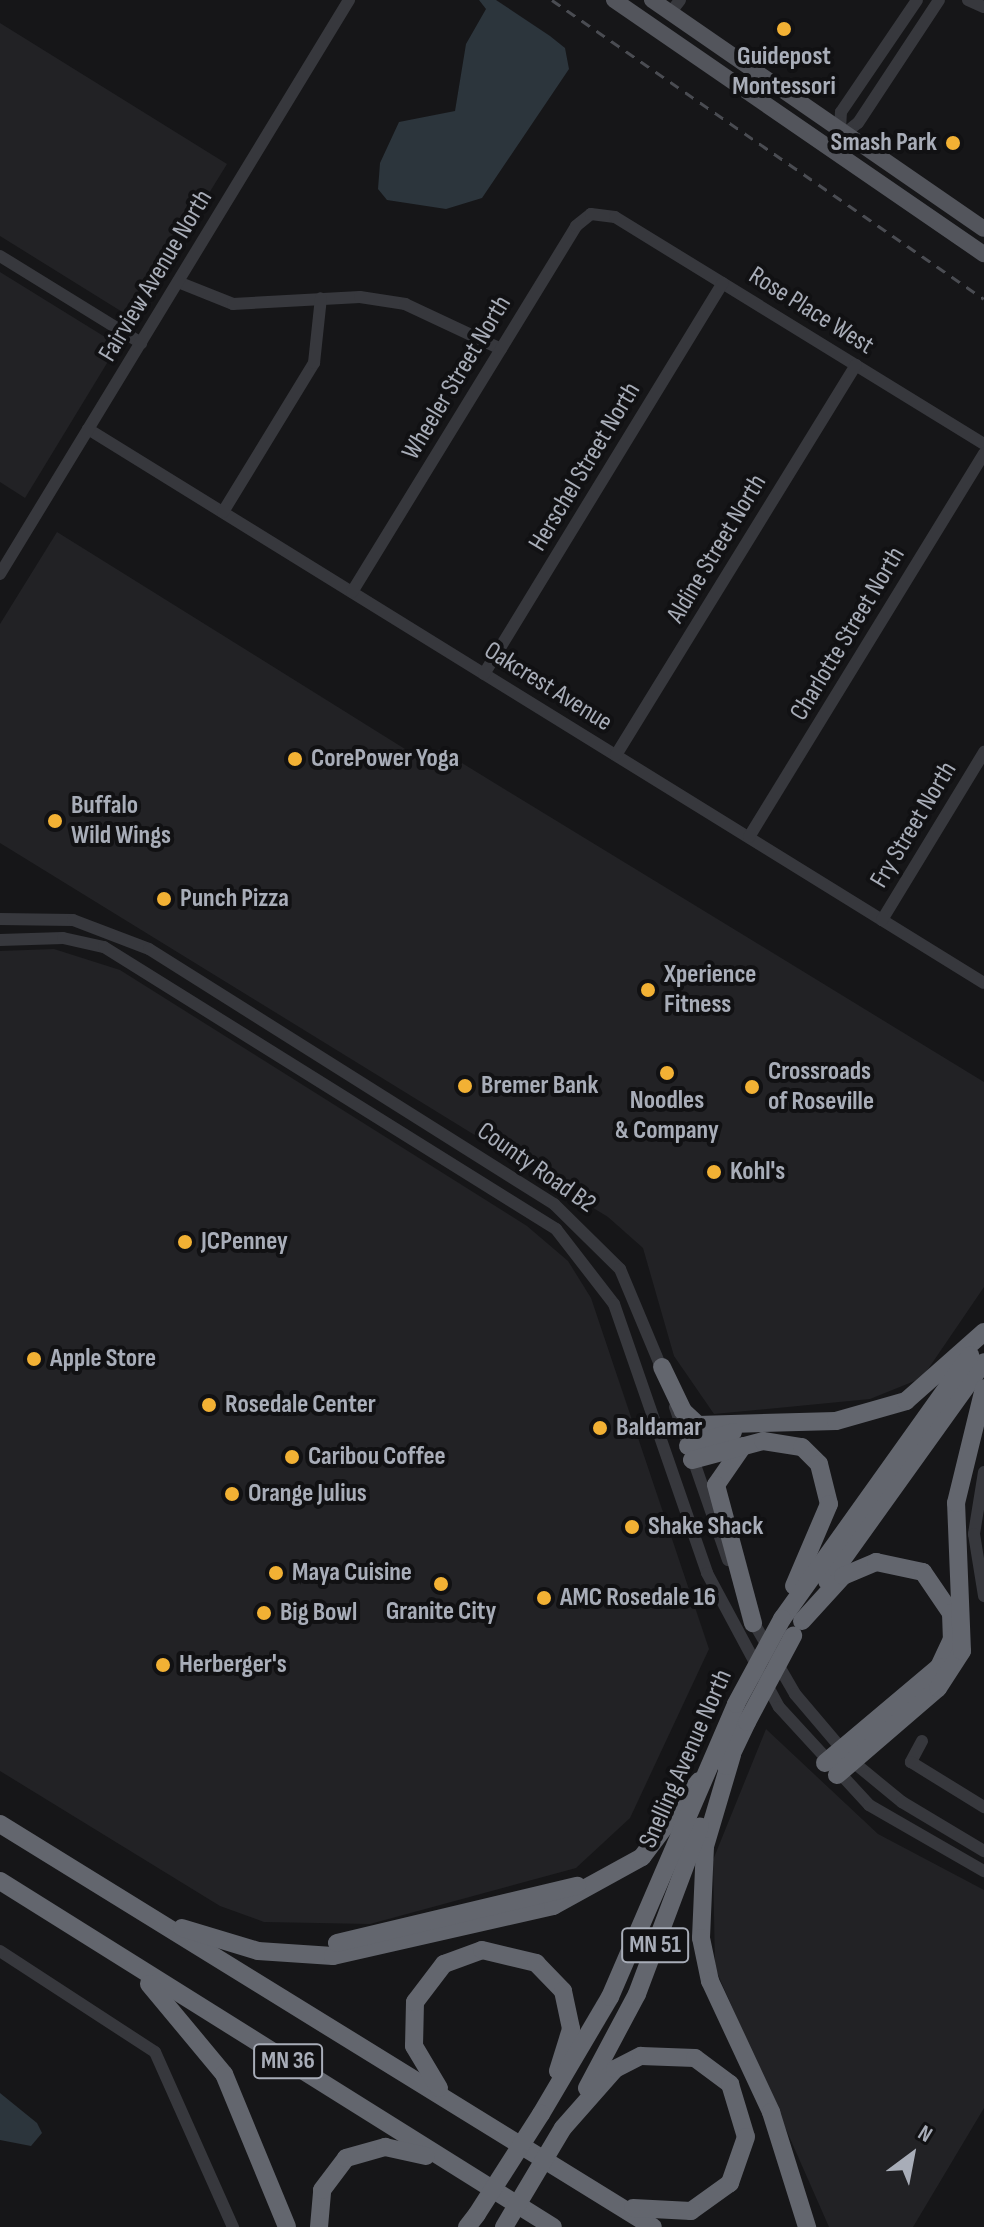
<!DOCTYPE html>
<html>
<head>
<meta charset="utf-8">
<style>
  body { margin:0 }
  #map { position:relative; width:984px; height:2227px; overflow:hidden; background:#161618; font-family:"Sofia Sans Condensed",sans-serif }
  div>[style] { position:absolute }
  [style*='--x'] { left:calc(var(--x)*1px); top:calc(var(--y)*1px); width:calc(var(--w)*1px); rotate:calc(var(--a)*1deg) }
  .built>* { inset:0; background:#222225 }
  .water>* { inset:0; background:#2c353c }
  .minor>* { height:12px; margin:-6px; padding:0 6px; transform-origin:6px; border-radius:6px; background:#37383d }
  .major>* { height:16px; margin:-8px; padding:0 8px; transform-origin:8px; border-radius:8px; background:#53555c }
  .highway>* { height:18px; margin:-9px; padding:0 9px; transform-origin:9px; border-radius:9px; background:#63666e }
  .rail>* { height:3px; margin-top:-1.5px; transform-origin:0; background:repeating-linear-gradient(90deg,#4a4c52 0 10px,transparent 0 18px) }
  .highway-bridge>* { height:18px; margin:-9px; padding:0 9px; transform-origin:9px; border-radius:9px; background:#63666e }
  .dots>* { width:22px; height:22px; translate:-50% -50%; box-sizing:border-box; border:4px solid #111113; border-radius:50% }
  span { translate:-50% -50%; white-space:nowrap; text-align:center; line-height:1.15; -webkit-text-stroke:8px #111113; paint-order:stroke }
  .shield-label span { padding:2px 6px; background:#111113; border:2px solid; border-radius:6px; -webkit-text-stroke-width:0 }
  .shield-label { font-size:24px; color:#a8adb8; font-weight:700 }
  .poi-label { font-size:26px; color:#a8adb8; font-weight:700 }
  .right { translate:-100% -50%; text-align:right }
  .left { translate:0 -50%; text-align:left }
  .street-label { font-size:26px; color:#a8adb8 }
  .north { position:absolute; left:872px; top:2115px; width:80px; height:80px; -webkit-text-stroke:6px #111113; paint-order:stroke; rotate:32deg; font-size:22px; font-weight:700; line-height:32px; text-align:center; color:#a8adb8 }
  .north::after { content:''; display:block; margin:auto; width:28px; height:36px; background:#a8adb8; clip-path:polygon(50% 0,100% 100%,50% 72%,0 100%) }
</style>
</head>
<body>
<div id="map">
  <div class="built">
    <div style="clip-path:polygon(0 23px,227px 164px,132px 318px,0 236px)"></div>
    <div style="clip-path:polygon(0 272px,118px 345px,25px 498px,0 482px)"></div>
    <div style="clip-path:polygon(57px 532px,429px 764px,439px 749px,984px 1082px,984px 1287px,922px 1378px,870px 1399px,714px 1414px,674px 1356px,643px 1248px,608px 1217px,0 843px,0 624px)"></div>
    <div style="clip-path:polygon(54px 949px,120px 970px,527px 1226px,568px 1261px,591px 1298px,709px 1649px,630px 1818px,576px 1868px,370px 1924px,264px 1922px,220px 1906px,0 1771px,0 951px)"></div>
    <div style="clip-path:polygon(766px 1729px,878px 1834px,984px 1890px,984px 2108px,913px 2227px,829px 2227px,715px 1968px,713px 1860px)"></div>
  </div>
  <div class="water">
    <div style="clip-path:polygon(479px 0,496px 0,550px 36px,565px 48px,569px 69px,482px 198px,446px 209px,387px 200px,378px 189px,380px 163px,399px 122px,455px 111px,466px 44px,486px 9px)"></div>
    <div style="clip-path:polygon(0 2093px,37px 2123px,42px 2133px,31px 2146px,0 2140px)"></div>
  </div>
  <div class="minor">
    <div style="--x:968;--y:0;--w:17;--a:24"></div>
    <div style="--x:671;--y:12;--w:15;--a:-53"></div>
    <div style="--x:840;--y:130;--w:18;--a:-87"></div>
    <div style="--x:841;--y:112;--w:135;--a:-55.8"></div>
    <div style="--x:828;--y:147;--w:38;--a:-39"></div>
    <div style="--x:858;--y:123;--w:147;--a:-56.6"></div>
    <div style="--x:0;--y:256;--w:166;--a:31.7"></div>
    <div style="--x:178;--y:282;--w:59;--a:21.8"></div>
    <div style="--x:233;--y:304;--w:127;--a:-3.2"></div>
    <div style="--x:360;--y:297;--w:46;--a:8.8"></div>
    <div style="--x:405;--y:304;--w:106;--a:25.1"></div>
    <div style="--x:88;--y:429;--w:1053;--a:31.73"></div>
    <div style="--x:223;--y:512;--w:175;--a:-58.6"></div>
    <div style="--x:314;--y:363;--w:65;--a:-83.9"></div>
    <div style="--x:0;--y:574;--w:672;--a:-58.7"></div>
    <div style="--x:352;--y:592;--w:429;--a:-58.5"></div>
    <div style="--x:576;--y:226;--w:19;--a:-39"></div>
    <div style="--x:591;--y:214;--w:24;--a:7"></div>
    <div style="--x:615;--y:217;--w:433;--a:31.6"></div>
    <div style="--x:484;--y:674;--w:458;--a:-58.6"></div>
    <div style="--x:616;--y:755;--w:458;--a:-58.4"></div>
    <div style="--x:749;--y:837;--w:450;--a:-58.5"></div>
    <div style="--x:0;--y:919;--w:73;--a:0.8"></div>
    <div style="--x:73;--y:920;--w:81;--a:20.9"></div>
    <div style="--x:149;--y:949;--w:479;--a:32.2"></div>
    <div style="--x:554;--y:1204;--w:93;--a:44.6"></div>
    <div style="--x:620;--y:1269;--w:114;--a:67.3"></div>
    <div style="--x:882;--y:920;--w:197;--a:-58.7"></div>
    <div style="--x:0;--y:940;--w:63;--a:-1.8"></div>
    <div style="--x:63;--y:938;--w:42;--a:12.4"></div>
    <div style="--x:104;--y:947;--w:533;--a:31.96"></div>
    <div style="--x:556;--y:1229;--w:95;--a:52.3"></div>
    <div style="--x:614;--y:1304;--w:285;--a:70.9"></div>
    <div style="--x:707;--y:1573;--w:152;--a:61.8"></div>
    <div style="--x:779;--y:1707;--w:133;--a:47.4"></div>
    <div style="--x:869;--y:1805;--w:133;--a:29.9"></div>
    <div style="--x:675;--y:1407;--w:162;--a:70.9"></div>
    <div style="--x:984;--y:1472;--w:63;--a:99.2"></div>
    <div style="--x:974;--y:1534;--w:63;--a:80.8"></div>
    <div style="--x:751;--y:1618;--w:88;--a:59.9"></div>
    <div style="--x:795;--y:1694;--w:88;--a:49.6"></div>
    <div style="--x:852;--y:1761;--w:65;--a:39.4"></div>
    <div style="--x:902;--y:1802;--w:96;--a:30.9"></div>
    <div style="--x:922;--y:1741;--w:24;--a:118"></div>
    <div style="--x:911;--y:1762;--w:86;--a:31.7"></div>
    <div style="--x:0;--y:1951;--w:185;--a:33.1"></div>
    <div style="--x:155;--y:2052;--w:192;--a:66"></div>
  </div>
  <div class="major">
    <div style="--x:614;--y:0;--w:449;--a:34.5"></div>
    <div style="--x:652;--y:0;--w:403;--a:34.6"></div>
  </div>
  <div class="highway">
    <div style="--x:662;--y:1367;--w:49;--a:64.5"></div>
    <div style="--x:683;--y:1411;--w:21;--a:43"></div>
    <div style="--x:698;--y:1425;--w:138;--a:-1.7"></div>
    <div style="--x:836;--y:1421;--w:73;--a:-15.9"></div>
    <div style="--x:906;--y:1401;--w:104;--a:-41.5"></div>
    <div style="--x:688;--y:1446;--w:47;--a:-17.3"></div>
    <div style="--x:743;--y:1446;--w:47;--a:124.7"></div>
    <div style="--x:716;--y:1485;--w:143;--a:75"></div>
    <div style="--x:692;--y:1460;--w:73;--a:-15"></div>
    <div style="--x:763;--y:1441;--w:39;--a:9"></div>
    <div style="--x:802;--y:1447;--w:24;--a:45"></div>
    <div style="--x:819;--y:1464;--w:41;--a:76"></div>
    <div style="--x:829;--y:1504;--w:89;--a:113.1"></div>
    <div style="--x:827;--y:1581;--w:269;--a:-54.4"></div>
    <div style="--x:782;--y:1619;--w:324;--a:-54.5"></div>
    <div style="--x:802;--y:1621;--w:61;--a:-47.7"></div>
    <div style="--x:843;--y:1576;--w:36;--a:-23"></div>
    <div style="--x:876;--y:1562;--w:48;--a:12"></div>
    <div style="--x:923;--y:1572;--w:50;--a:55.7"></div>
    <div style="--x:951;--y:1613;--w:26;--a:88"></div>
    <div style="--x:952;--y:1639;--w:31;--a:115"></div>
    <div style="--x:939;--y:1667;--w:149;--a:139.9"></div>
    <div style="--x:732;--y:1755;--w:95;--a:106.5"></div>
    <div style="--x:705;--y:1846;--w:92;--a:92.5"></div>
    <div style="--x:701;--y:1938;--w:44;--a:78.2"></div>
    <div style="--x:710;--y:1981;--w:145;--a:65"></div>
    <div style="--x:771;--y:2112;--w:121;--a:72.6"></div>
    <div style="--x:726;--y:1766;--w:49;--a:-64.5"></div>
    <div style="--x:837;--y:1775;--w:133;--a:-40.7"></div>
    <div style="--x:938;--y:1688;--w:44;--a:-57"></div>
    <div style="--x:962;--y:1651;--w:148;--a:-92.3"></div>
    <div style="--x:956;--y:1503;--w:118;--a:-76.3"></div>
    <div style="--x:0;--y:1824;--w:767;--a:31.68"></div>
    <div style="--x:0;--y:1881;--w:652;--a:32.03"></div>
    <div style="--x:182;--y:1928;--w:79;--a:16.8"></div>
    <div style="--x:258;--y:1951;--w:75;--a:3.8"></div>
    <div style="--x:333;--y:1956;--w:226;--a:-12.8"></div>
    <div style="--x:553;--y:1906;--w:102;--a:-28.8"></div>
    <div style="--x:642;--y:1857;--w:95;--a:-53.1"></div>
    <div style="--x:337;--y:1943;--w:247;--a:-13.4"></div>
    <div style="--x:149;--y:1984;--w:117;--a:50.2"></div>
    <div style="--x:224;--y:2074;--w:165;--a:67.6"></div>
    <div style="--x:439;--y:2088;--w:49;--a:-120.8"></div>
    <div style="--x:414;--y:2046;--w:44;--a:-88.7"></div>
    <div style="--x:415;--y:2002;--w:48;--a:-52.7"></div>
    <div style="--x:444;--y:1964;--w:40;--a:-20.2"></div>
    <div style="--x:482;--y:1950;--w:56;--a:13.5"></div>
    <div style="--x:536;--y:1963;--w:39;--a:46"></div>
    <div style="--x:563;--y:1991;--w:39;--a:78"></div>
    <div style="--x:571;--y:2029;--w:44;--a:107.2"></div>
    <div style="--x:587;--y:2088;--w:106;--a:-62"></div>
    <div style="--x:637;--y:1994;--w:179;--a:-69.4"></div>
    <div style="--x:541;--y:2114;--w:136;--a:-59.5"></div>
    <div style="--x:610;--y:1997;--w:319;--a:-66.7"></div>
    <div style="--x:563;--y:2128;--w:79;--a:-48.6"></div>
    <div style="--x:615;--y:2069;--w:29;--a:-27"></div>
    <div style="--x:641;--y:2056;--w:54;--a:2.1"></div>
    <div style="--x:695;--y:2058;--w:44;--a:36.6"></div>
    <div style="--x:730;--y:2084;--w:55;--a:73.2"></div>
    <div style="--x:746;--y:2137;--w:49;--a:109.2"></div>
    <div style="--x:730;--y:2183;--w:48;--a:144.3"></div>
    <div style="--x:691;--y:2211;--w:58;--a:-177"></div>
    <div style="--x:319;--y:2227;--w:37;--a:-85"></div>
    <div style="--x:322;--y:2190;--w:40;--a:-53"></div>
    <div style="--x:346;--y:2158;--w:41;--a:-15.8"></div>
    <div style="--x:385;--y:2147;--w:42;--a:12.4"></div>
    <div style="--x:467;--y:2227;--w:16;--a:-52"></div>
  </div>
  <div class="rail">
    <div style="--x:552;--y:0;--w:525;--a:34.69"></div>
  </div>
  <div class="highway-bridge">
    <div style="--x:736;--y:1704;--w:97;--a:-61.6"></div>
    <div style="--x:747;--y:1722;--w:98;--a:-61.9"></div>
    <div style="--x:477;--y:2214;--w:119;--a:-57.4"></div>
    <div style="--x:504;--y:2227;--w:115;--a:-59.2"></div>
  </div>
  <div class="dots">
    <div style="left:784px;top:29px;background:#f2b134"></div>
    <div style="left:953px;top:143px;background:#f2b134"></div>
    <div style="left:295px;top:759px;background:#f2b134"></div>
    <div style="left:55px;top:821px;background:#f2b134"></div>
    <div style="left:164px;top:899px;background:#f2b134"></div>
    <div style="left:648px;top:990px;background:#f2b134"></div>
    <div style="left:667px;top:1073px;background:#f2b134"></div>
    <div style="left:465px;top:1086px;background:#f2b134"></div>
    <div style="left:752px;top:1087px;background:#f2b134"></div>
    <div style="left:714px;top:1172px;background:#f2b134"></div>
    <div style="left:185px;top:1242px;background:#f2b134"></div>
    <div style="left:34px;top:1359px;background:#f2b134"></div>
    <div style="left:209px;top:1405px;background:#f2b134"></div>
    <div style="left:600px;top:1428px;background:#f2b134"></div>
    <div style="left:292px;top:1457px;background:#f2b134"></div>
    <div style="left:232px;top:1494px;background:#f2b134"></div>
    <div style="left:632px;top:1527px;background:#f2b134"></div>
    <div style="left:276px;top:1573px;background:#f2b134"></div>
    <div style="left:441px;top:1584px;background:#f2b134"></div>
    <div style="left:544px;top:1598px;background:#f2b134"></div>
    <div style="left:264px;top:1613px;background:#f2b134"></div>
    <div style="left:163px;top:1665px;background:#f2b134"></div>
  </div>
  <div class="shield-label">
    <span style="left:655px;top:1945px">MN 51</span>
    <span style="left:288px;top:2061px">MN 36</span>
  </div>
  <div class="poi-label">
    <span style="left:784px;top:72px">Guidepost<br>Montessori</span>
    <span class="right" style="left:937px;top:143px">Smash Park</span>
    <span class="left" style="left:311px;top:759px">CorePower Yoga</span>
    <span class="left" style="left:71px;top:821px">Buffalo<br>Wild Wings</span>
    <span class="left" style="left:180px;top:899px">Punch Pizza</span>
    <span class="left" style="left:664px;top:990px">Xperience<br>Fitness</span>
    <span class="left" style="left:768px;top:1087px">Crossroads<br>of Roseville</span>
    <span class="left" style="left:481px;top:1086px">Bremer Bank</span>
    <span style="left:667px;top:1116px">Noodles<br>&amp; Company</span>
    <span class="left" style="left:730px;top:1172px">Kohl's</span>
    <span class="left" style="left:201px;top:1242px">JCPenney</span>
    <span class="left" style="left:50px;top:1359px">Apple Store</span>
    <span class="left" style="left:225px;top:1405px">Rosedale Center</span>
    <span class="left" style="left:616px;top:1428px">Baldamar</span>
    <span class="left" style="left:308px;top:1457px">Caribou Coffee</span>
    <span class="left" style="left:248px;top:1494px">Orange Julius</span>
    <span class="left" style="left:648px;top:1527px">Shake Shack</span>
    <span class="left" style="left:292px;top:1573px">Maya Cuisine</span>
    <span class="left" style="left:560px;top:1598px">AMC Rosedale 16</span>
    <span style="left:441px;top:1612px">Granite City</span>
    <span class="left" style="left:280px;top:1613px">Big Bowl</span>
    <span class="left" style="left:179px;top:1665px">Herberger's</span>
  </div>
  <div class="street-label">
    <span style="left:156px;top:276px;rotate:-59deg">Fairview Avenue North</span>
    <span style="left:811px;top:311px;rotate:32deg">Rose Place West</span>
    <span style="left:457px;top:378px;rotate:-59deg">Wheeler Street North</span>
    <span style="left:585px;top:467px;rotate:-59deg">Herschel Street North</span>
    <span style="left:717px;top:549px;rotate:-59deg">Aldine Street North</span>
    <span style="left:848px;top:634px;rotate:-59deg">Charlotte Street North</span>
    <span style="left:548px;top:687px;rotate:32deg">Oakcrest Avenue</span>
    <span style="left:914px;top:825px;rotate:-59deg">Fry Street North</span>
    <span style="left:536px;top:1168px;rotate:35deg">County Road B2</span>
    <span style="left:686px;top:1759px;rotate:-66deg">Snelling Avenue North</span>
  </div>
  <div class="north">N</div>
</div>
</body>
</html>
